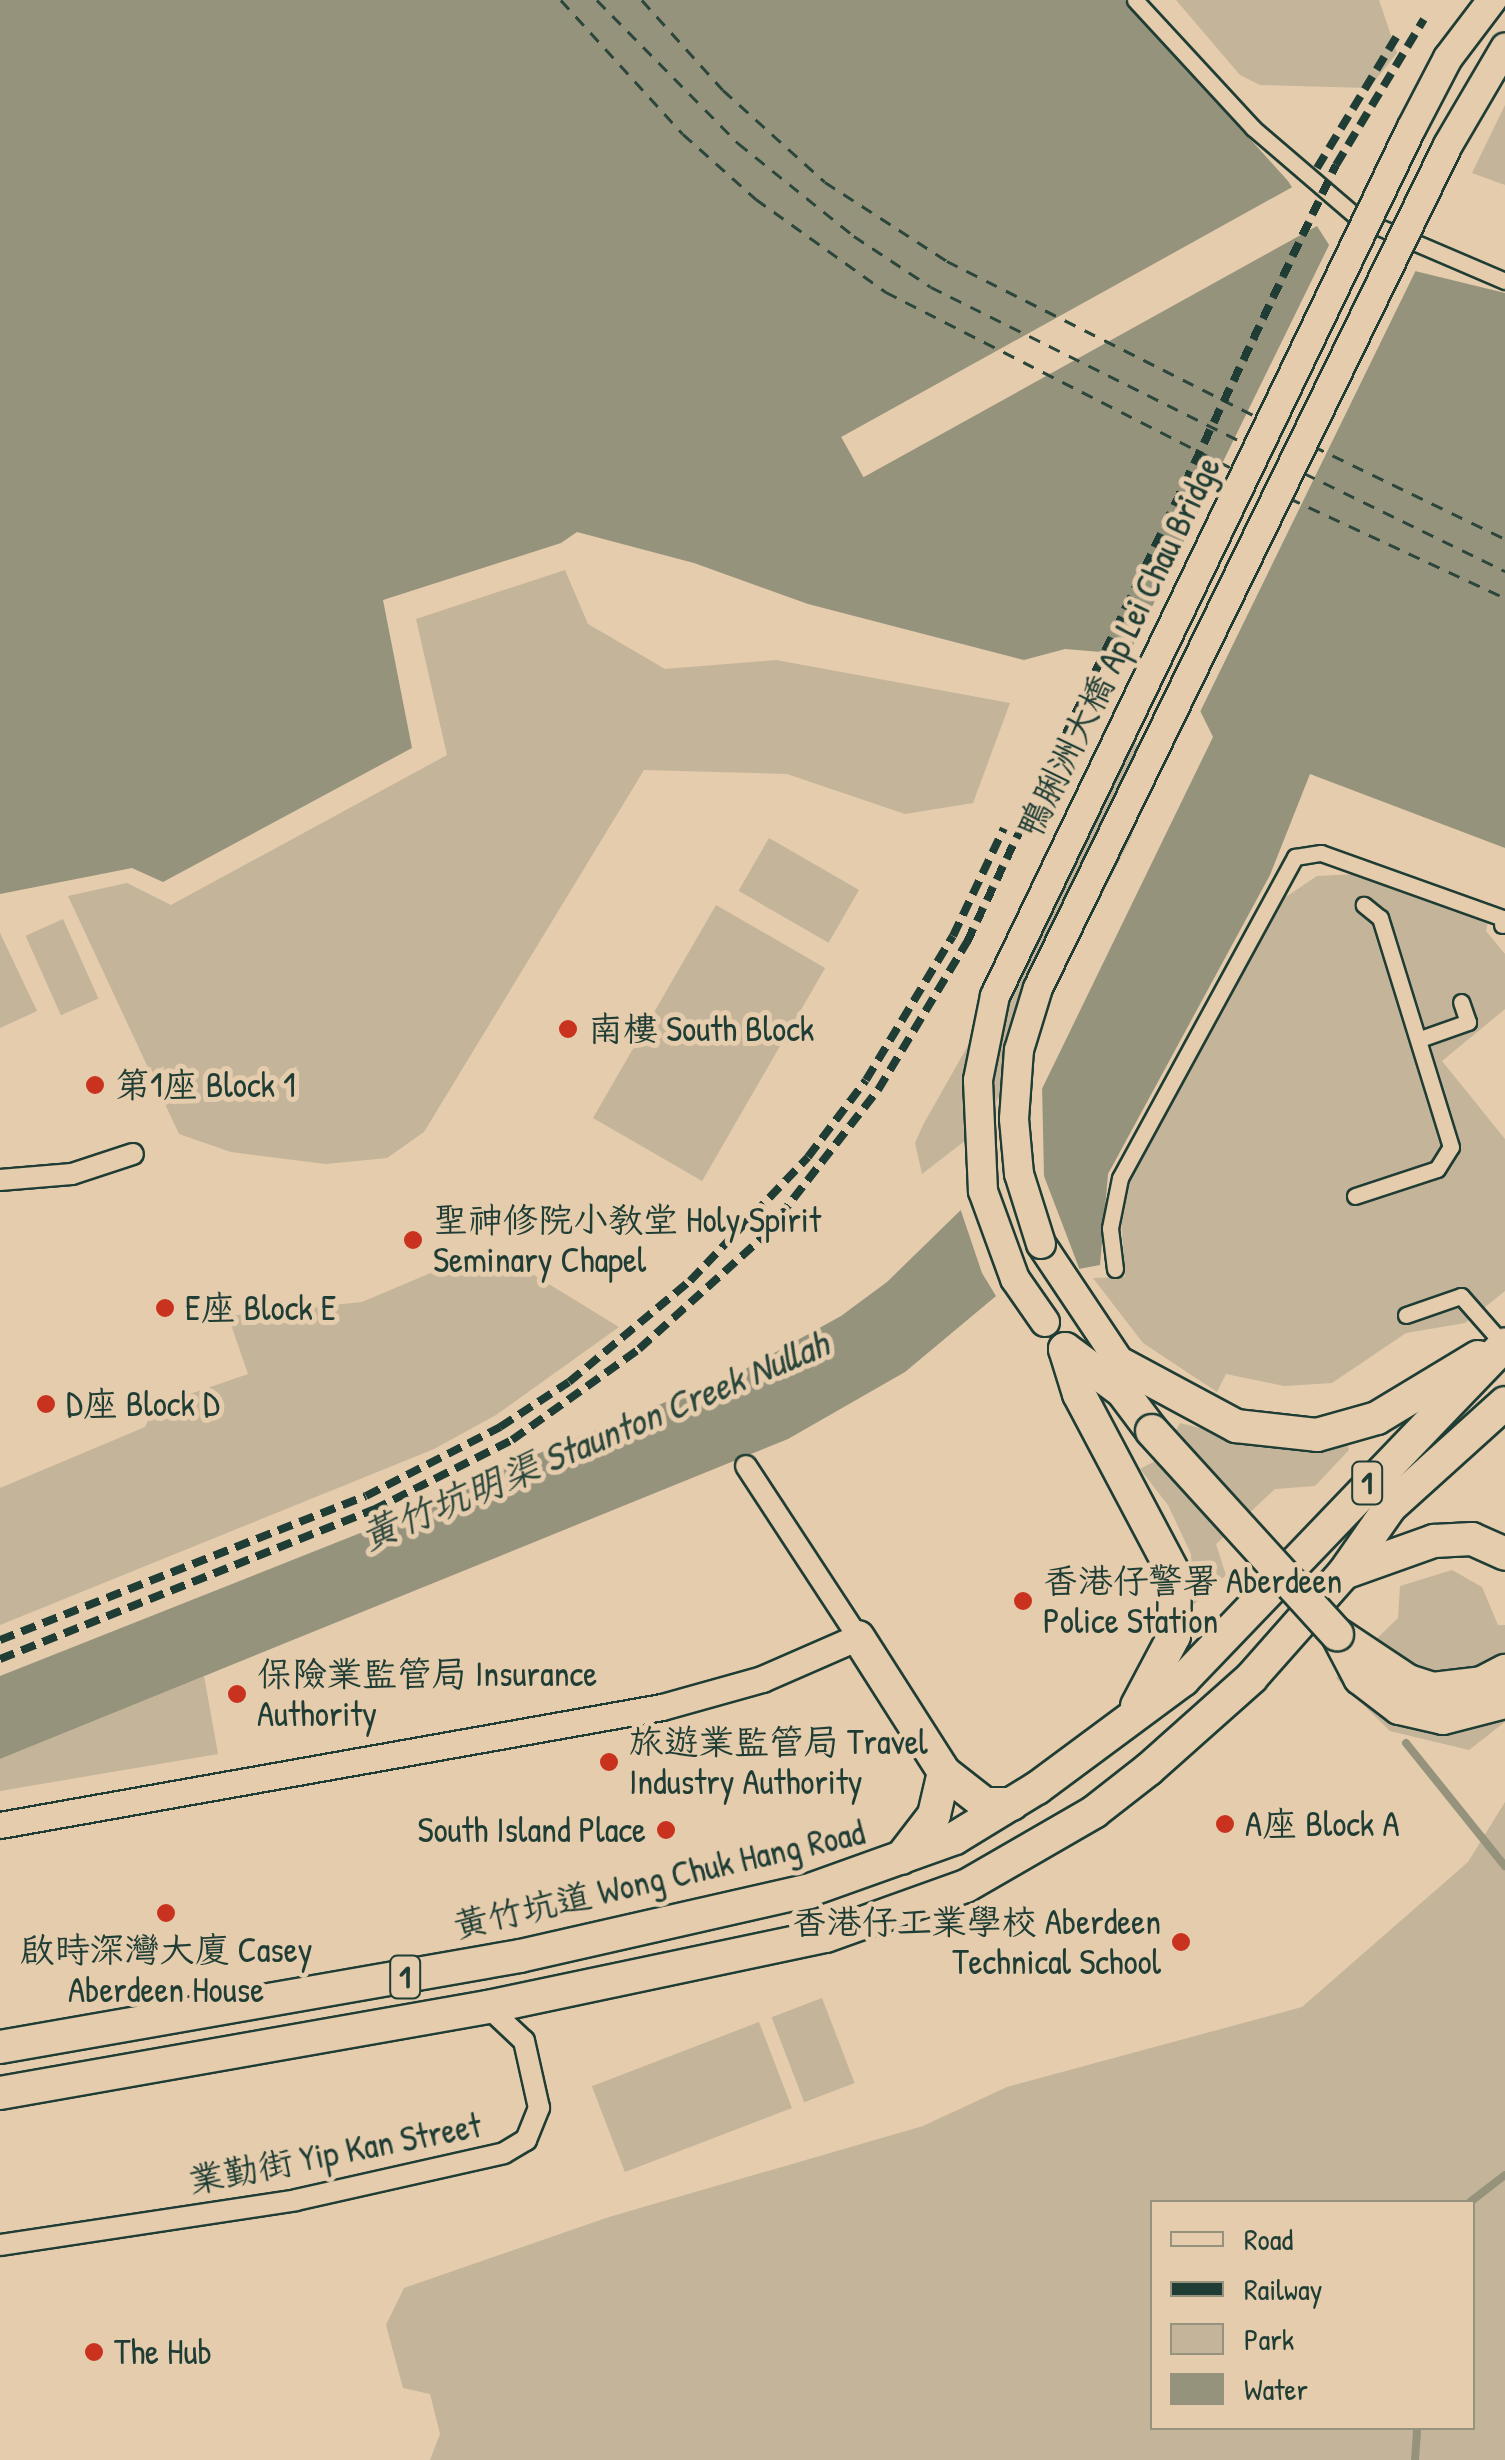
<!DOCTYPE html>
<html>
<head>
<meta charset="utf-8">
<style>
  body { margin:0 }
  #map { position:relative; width:1505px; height:2460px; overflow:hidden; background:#e4ccad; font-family:"Patrick Hand","LXGW WenKai TC",sans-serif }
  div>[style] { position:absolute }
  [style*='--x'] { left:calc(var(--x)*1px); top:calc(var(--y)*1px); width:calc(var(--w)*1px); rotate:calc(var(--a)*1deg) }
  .green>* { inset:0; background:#c4b49a; transform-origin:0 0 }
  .water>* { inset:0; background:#96937d }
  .pier>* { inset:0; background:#e4ccad; transform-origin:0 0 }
  .stream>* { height:8px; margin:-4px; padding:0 4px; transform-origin:4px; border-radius:4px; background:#96937d }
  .ferry>* { height:2.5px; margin-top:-1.25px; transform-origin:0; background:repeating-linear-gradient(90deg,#2b463b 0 12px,transparent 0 22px) }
  .roads { filter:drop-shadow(2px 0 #1f3d34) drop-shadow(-2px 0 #1f3d34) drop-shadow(0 2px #1f3d34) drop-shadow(0 -2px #1f3d34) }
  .pedestrian>* { height:15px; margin:-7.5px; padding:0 7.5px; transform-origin:7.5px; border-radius:7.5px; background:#e4ccad }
  .minor>* { height:20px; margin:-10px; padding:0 10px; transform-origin:10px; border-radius:10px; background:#e4ccad }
  .tertiary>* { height:25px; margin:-12.5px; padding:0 12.5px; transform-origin:12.5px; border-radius:12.5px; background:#e4ccad }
  .secondary>* { height:28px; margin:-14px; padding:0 14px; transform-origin:14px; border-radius:14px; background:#e4ccad }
  .trunk>* { height:32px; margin:-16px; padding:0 16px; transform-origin:16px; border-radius:16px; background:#e4ccad }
  .rail>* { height:8px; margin-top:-4px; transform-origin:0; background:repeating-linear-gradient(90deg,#1f3d34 0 15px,transparent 0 23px) }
  .bridges { filter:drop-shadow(2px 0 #1f3d34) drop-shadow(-2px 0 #1f3d34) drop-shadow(0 2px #1f3d34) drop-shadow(0 -2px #1f3d34) }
  .secondary-bridge>* { height:28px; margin:-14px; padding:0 14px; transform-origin:14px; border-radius:14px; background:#e4ccad }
  .trunk-bridge>* { height:32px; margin:-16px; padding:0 16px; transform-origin:16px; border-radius:16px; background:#e4ccad }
  .dots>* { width:28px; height:28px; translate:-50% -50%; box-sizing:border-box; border:5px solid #e4ccad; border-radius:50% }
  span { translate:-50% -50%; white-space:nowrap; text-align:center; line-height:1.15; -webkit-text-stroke:10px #e4ccad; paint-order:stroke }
  .shield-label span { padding:2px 8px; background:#e4ccad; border:2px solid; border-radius:8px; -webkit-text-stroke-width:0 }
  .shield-label { font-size:32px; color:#1f3d34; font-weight:700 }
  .street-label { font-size:35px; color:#1f3d34 }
  .poi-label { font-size:35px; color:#1f3d34 }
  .left { translate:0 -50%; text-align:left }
  .right { translate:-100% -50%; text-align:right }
  .water-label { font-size:38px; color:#2b463b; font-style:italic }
  .legend { position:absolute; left:1150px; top:2200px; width:325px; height:230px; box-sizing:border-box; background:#e4ccad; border:2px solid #95937d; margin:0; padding:12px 18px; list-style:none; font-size:30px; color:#1f3d34 }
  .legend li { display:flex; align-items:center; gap:20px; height:50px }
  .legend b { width:50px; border:2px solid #95937d }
</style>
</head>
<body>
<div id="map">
  <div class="green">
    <div style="clip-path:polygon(1176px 0,1379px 0,1397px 53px,1369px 88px,1260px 85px,1240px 75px)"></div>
    <div style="clip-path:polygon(1505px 105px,1505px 185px,1472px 173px)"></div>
    <div style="clip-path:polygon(565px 570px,588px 624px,665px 669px,776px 660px,1010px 703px,973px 803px,905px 814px,787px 774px,644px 770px,424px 1132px,387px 1158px,326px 1164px,231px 1152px,179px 1134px,68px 896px,127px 883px,171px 905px,447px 755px,416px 619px)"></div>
    <div style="clip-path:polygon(1118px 736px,1163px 757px,1137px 807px,1132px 836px,984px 1126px,922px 1174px,915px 1143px,923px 1125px,992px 1003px)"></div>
    <div style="left:769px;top:838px;width:104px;height:61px;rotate:30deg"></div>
    <div style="clip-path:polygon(1357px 874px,1488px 921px,1486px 931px,1505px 954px,1505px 1009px,1442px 1061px,1505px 1139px,1505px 1291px,1465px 1323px,1406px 1333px,1332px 1383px,1284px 1386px,1226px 1374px,1217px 1392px,1143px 1343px,1093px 1278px,1125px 1277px,1121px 1217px,1130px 1181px,1280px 901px,1317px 876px)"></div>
    <div style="left:716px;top:905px;width:126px;height:246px;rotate:30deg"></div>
    <div style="left:63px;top:919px;width:87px;height:41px;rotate:66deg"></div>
    <div style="clip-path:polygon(0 933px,37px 1011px,0 1028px)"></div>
    <div style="clip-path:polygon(490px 1248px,619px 1327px,496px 1415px,434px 1449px,0 1625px,0 1488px,145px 1427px,155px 1406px,248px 1374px,228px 1316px,362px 1302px)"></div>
    <div style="clip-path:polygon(1180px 1423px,1240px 1438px,1345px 1437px,1349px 1450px,1315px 1486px,1275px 1489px,1216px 1544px,1226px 1575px,1193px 1605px,1191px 1554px,1168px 1505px,1140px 1469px,1161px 1458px)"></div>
    <div style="clip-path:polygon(1452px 1570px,1482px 1587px,1498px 1625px,1505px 1625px,1505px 1722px,1469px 1750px,1390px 1731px,1336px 1678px,1398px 1618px,1400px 1586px)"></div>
    <div style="clip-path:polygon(204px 1676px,218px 1754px,0 1791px,0 1759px)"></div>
    <div style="clip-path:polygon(evenodd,1505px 1802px,1505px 2460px,430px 2460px,440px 2434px,430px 2394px,403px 2388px,386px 2325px,404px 2288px,609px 2217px,923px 2126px,1007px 2087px,1302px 2007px,1468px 1862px,1505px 1802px,1152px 2202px,1472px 2202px,1472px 2428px,1152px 2428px,1152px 2202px)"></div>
    <div style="left:822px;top:1998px;width:91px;height:54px;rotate:69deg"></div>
    <div style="left:759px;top:2022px;width:92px;height:179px;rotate:69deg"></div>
  </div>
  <div class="water">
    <div style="clip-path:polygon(0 0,1125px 0,1288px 181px,1333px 251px,1505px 293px,1505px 848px,1310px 774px,1270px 875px,1108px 1174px,1100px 1265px,1014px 1281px,905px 1372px,788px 1439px,0 1759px,0 1671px,740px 1372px,841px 1316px,887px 1282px,969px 1202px,1021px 1132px,1213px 737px,1188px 686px,1137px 655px,1065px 649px,1024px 660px,808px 604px,694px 563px,577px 532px,561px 543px,383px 600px,412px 748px,163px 882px,132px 868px,0 894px)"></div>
  </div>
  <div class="pier">
    <div style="left:1296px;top:185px;width:46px;height:520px;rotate:61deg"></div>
    <div style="clip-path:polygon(1331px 241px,1416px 270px,1199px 714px,1167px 674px,1126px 660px)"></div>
    <div style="clip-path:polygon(1042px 1084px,1044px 1176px,1081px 1273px,1016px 1286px,999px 1301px,982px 1273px,959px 1205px)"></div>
    <div style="clip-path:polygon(499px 1464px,383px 1524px,0 1676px,0 1666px)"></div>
  </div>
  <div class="stream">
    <div style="--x:1406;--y:1743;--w:158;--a:51.2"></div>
    <div style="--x:1470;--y:2202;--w:44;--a:-37.6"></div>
    <div style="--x:1415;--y:2460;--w:32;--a:-86"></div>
  </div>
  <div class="ferry">
    <div style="--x:561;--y:0;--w:181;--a:47.7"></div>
    <div style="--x:683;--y:134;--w:98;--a:41.7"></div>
    <div style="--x:756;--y:199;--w:160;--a:35.6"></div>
    <div style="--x:886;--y:292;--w:390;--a:27"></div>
    <div style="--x:597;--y:0;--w:201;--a:45.4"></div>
    <div style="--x:738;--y:143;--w:149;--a:38.7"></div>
    <div style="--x:854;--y:236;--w:92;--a:33.5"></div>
    <div style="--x:931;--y:287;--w:354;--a:26.5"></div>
    <div style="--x:642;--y:0;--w:121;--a:48"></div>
    <div style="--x:723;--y:90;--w:137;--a:42"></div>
    <div style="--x:825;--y:182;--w:145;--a:32.9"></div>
    <div style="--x:947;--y:261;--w:347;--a:26.7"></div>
    <div style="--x:1313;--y:446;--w:213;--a:25.8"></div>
    <div style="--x:1304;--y:473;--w:224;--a:26"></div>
    <div style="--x:1289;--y:498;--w:238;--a:24.8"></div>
  </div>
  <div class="roads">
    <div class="pedestrian">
      <div style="--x:1135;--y:0;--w:174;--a:47.3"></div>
      <div style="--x:1253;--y:128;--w:138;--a:40.6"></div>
      <div style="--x:1358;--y:218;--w:160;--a:23.2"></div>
      <div style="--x:1420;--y:1039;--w:51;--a:-19.5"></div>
      <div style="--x:1468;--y:1022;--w:21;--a:-109"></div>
      <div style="--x:1355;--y:1196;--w:86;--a:-18.2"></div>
      <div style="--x:1437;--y:1169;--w:26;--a:-58"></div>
      <div style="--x:1451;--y:1147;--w:240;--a:-107.2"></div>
      <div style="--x:1380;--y:918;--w:21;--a:-141"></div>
      <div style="--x:1115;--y:1269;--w:41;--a:-97"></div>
      <div style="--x:1110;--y:1228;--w:51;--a:-78.7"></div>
      <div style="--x:1120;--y:1178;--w:366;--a:-61.4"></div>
      <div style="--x:1295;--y:857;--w:26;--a:-9"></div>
      <div style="--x:1321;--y:853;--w:193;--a:19.7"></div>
      <div style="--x:1503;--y:918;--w:7;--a:98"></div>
      <div style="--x:1406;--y:1315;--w:58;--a:-19.1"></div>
      <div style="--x:1461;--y:1296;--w:65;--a:48.7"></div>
    </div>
    <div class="minor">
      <div style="--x:0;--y:1180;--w:72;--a:-4.8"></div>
      <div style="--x:72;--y:1174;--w:64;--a:-18.2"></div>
      <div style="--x:746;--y:1466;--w:204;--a:56.8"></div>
      <div style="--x:0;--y:2245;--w:299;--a:-8.6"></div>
      <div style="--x:296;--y:2200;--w:213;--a:-12.7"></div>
      <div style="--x:504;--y:2153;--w:26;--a:-31"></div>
      <div style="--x:526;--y:2140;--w:35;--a:-68"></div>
      <div style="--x:539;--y:2108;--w:69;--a:-102.6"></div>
      <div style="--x:524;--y:2041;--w:50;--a:-136.6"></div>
    </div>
    <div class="tertiary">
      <div style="--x:0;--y:1825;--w:672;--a:-10.11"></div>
      <div style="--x:662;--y:1707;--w:104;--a:-15.6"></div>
      <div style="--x:762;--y:1679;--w:105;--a:-23.6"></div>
    </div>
    <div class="secondary">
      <div style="--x:1041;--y:1244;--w:144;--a:56.3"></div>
    </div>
    <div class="trunk">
      <div style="--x:1065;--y:1349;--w:47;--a:72.7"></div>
      <div style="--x:1079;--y:1394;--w:205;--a:62.1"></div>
      <div style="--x:1175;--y:1575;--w:61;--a:90.9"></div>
      <div style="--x:1174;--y:1636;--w:79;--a:117.9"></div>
      <div style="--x:1065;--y:1349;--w:71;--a:36.4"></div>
      <div style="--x:1122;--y:1391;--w:50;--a:53.1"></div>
      <div style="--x:1121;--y:1364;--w:131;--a:28.3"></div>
      <div style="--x:1236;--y:1426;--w:81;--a:6.3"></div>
      <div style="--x:1317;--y:1435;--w:62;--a:-15.8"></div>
      <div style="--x:1377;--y:1418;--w:118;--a:-31.1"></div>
      <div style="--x:1344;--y:1573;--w:96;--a:-19.6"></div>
      <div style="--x:1434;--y:1541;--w:38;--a:-3"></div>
      <div style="--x:1472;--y:1539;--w:36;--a:24"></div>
      <div style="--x:1337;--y:1634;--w:50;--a:62.4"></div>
      <div style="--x:1360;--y:1678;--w:49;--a:37.6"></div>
      <div style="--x:1399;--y:1708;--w:45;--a:12.8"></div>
      <div style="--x:1443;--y:1718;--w:64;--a:-14.5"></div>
      <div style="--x:1339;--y:1635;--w:83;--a:33.7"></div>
      <div style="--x:1408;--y:1681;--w:26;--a:18"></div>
      <div style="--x:1433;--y:1689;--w:49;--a:-7"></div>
      <div style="--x:1482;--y:1683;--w:26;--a:-28"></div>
      <div style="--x:858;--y:1637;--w:160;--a:57.5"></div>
      <div style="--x:944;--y:1772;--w:52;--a:38"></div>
      <div style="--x:985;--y:1804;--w:27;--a:0"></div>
      <div style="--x:901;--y:1858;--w:54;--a:-52.5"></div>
      <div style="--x:934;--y:1815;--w:44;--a:-76.9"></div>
      <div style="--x:0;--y:2047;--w:528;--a:-9.93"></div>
      <div style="--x:520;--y:1956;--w:294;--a:-12.8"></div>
      <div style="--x:807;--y:1891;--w:157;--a:-19.7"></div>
      <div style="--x:955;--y:1838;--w:96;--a:-31.4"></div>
      <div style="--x:1037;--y:1788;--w:182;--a:-36.5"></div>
      <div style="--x:1183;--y:1680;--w:465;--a:-46.2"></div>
      <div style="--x:0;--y:2093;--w:496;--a:-10"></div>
      <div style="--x:488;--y:2007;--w:345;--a:-11.9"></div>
      <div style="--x:826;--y:1936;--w:149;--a:-19.7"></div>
      <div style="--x:966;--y:1886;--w:148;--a:-30"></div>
      <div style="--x:1094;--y:1812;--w:70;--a:-38"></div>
      <div style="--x:1149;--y:1769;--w:137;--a:-41.7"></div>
      <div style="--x:1251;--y:1678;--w:140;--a:-48.5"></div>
      <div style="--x:1344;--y:1573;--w:80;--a:-55.1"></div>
      <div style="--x:1390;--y:1507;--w:155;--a:-42.1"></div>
    </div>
  </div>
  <div class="rail">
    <div style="--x:1317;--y:168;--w:160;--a:-58.8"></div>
    <div style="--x:0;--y:1640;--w:393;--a:-21.5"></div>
    <div style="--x:366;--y:1496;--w:151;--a:-27.2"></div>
    <div style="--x:500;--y:1427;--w:82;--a:-33.1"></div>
    <div style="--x:569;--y:1382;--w:158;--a:-39.9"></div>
    <div style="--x:690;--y:1281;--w:171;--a:-46.4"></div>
    <div style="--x:808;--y:1157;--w:96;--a:-53"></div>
    <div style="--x:866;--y:1080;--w:168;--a:-58.9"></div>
    <div style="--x:953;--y:936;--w:119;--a:-64.7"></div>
    <div style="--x:0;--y:1659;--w:402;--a:-21.8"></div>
    <div style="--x:373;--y:1510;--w:156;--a:-26.7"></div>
    <div style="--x:512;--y:1440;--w:156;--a:-35.6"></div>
    <div style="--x:639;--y:1349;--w:170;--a:-42.1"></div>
    <div style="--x:765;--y:1235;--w:184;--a:-52.1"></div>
    <div style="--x:878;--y:1090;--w:173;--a:-59"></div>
    <div style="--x:967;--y:942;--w:860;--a:-64.6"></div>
    <div style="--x:1336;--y:165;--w:170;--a:-58.9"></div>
  </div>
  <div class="bridges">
    <div class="secondary-bridge">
      <div style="--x:1041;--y:1244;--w:73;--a:-107.4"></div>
      <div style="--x:1019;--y:1174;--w:55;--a:-95.2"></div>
      <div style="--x:1014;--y:1119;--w:69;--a:-85.9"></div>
      <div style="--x:1019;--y:1050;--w:65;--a:-73"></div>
      <div style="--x:1038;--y:988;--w:937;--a:-64.06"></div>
      <div style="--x:1448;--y:145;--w:113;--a:-59.6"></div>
      <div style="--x:1045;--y:1322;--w:52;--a:-124.9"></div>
      <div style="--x:1015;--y:1279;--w:94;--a:-110"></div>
      <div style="--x:983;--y:1191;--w:111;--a:-92.6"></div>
      <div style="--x:978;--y:1080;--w:86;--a:-78.6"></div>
      <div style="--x:995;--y:996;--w:962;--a:-64.37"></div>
      <div style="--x:1411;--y:129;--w:80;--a:-62.5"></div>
      <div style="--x:1448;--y:58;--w:73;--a:-52.8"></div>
    </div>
    <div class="trunk-bridge">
      <div style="--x:1152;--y:1431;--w:275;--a:47.7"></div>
    </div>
  </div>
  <div class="dots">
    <div style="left:568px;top:1029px;background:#c8321e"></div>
    <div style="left:95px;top:1085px;background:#c8321e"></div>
    <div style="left:413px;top:1240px;background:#c8321e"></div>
    <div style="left:165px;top:1308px;background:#c8321e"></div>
    <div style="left:46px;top:1404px;background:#c8321e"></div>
    <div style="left:1023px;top:1601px;background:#c8321e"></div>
    <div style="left:237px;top:1694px;background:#c8321e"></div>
    <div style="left:609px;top:1762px;background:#c8321e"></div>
    <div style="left:1225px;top:1824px;background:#c8321e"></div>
    <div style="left:666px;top:1830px;background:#c8321e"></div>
    <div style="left:166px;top:1913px;background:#c8321e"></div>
    <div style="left:1181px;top:1942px;background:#c8321e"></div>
    <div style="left:94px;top:2352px;background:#c8321e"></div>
  </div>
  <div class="shield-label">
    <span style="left:1367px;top:1483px">1</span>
    <span style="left:405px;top:1977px">1</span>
  </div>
  <div class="street-label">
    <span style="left:1119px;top:647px;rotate:-64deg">鴨脷洲大橋 Ap Lei Chau Bridge</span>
    <span style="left:659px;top:1879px;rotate:-13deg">黃竹坑道 Wong Chuk Hang Road</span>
    <span style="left:335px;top:2153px;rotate:-11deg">業勤街 Yip Kan Street</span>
  </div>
  <div class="poi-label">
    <span class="left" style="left:588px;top:1029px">南樓 South Block</span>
    <span class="left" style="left:115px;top:1085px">第1座 Block 1</span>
    <span class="left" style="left:433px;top:1240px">聖神修院小教堂 Holy Spirit<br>Seminary Chapel</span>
    <span class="left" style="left:185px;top:1308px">E座 Block E</span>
    <span class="left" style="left:66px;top:1404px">D座 Block D</span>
    <span class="left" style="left:1043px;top:1601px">香港仔警署 Aberdeen<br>Police Station</span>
    <span class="left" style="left:257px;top:1694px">保險業監管局 Insurance<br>Authority</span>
    <span class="left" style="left:629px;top:1762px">旅遊業監管局 Travel<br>Industry Authority</span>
    <span class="left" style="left:1245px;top:1824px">A座 Block A</span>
    <span class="right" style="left:646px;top:1830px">South Island Place</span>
    <span class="right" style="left:1161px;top:1942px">香港仔工業學校 Aberdeen<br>Technical School</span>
    <span style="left:166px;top:1970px">啟時深灣大廈 Casey<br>Aberdeen House</span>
    <span class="left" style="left:114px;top:2352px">The Hub</span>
  </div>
  <div class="water-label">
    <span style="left:594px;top:1440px;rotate:-23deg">黃竹坑明渠 Staunton Creek Nullah</span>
  </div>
  <ul class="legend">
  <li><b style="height:12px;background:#e4ccad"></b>Road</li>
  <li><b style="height:12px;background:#1f3d34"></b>Railway</li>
  <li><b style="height:28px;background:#c4b49a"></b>Park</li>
  <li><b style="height:28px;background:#96937d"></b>Water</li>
  </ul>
</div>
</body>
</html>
